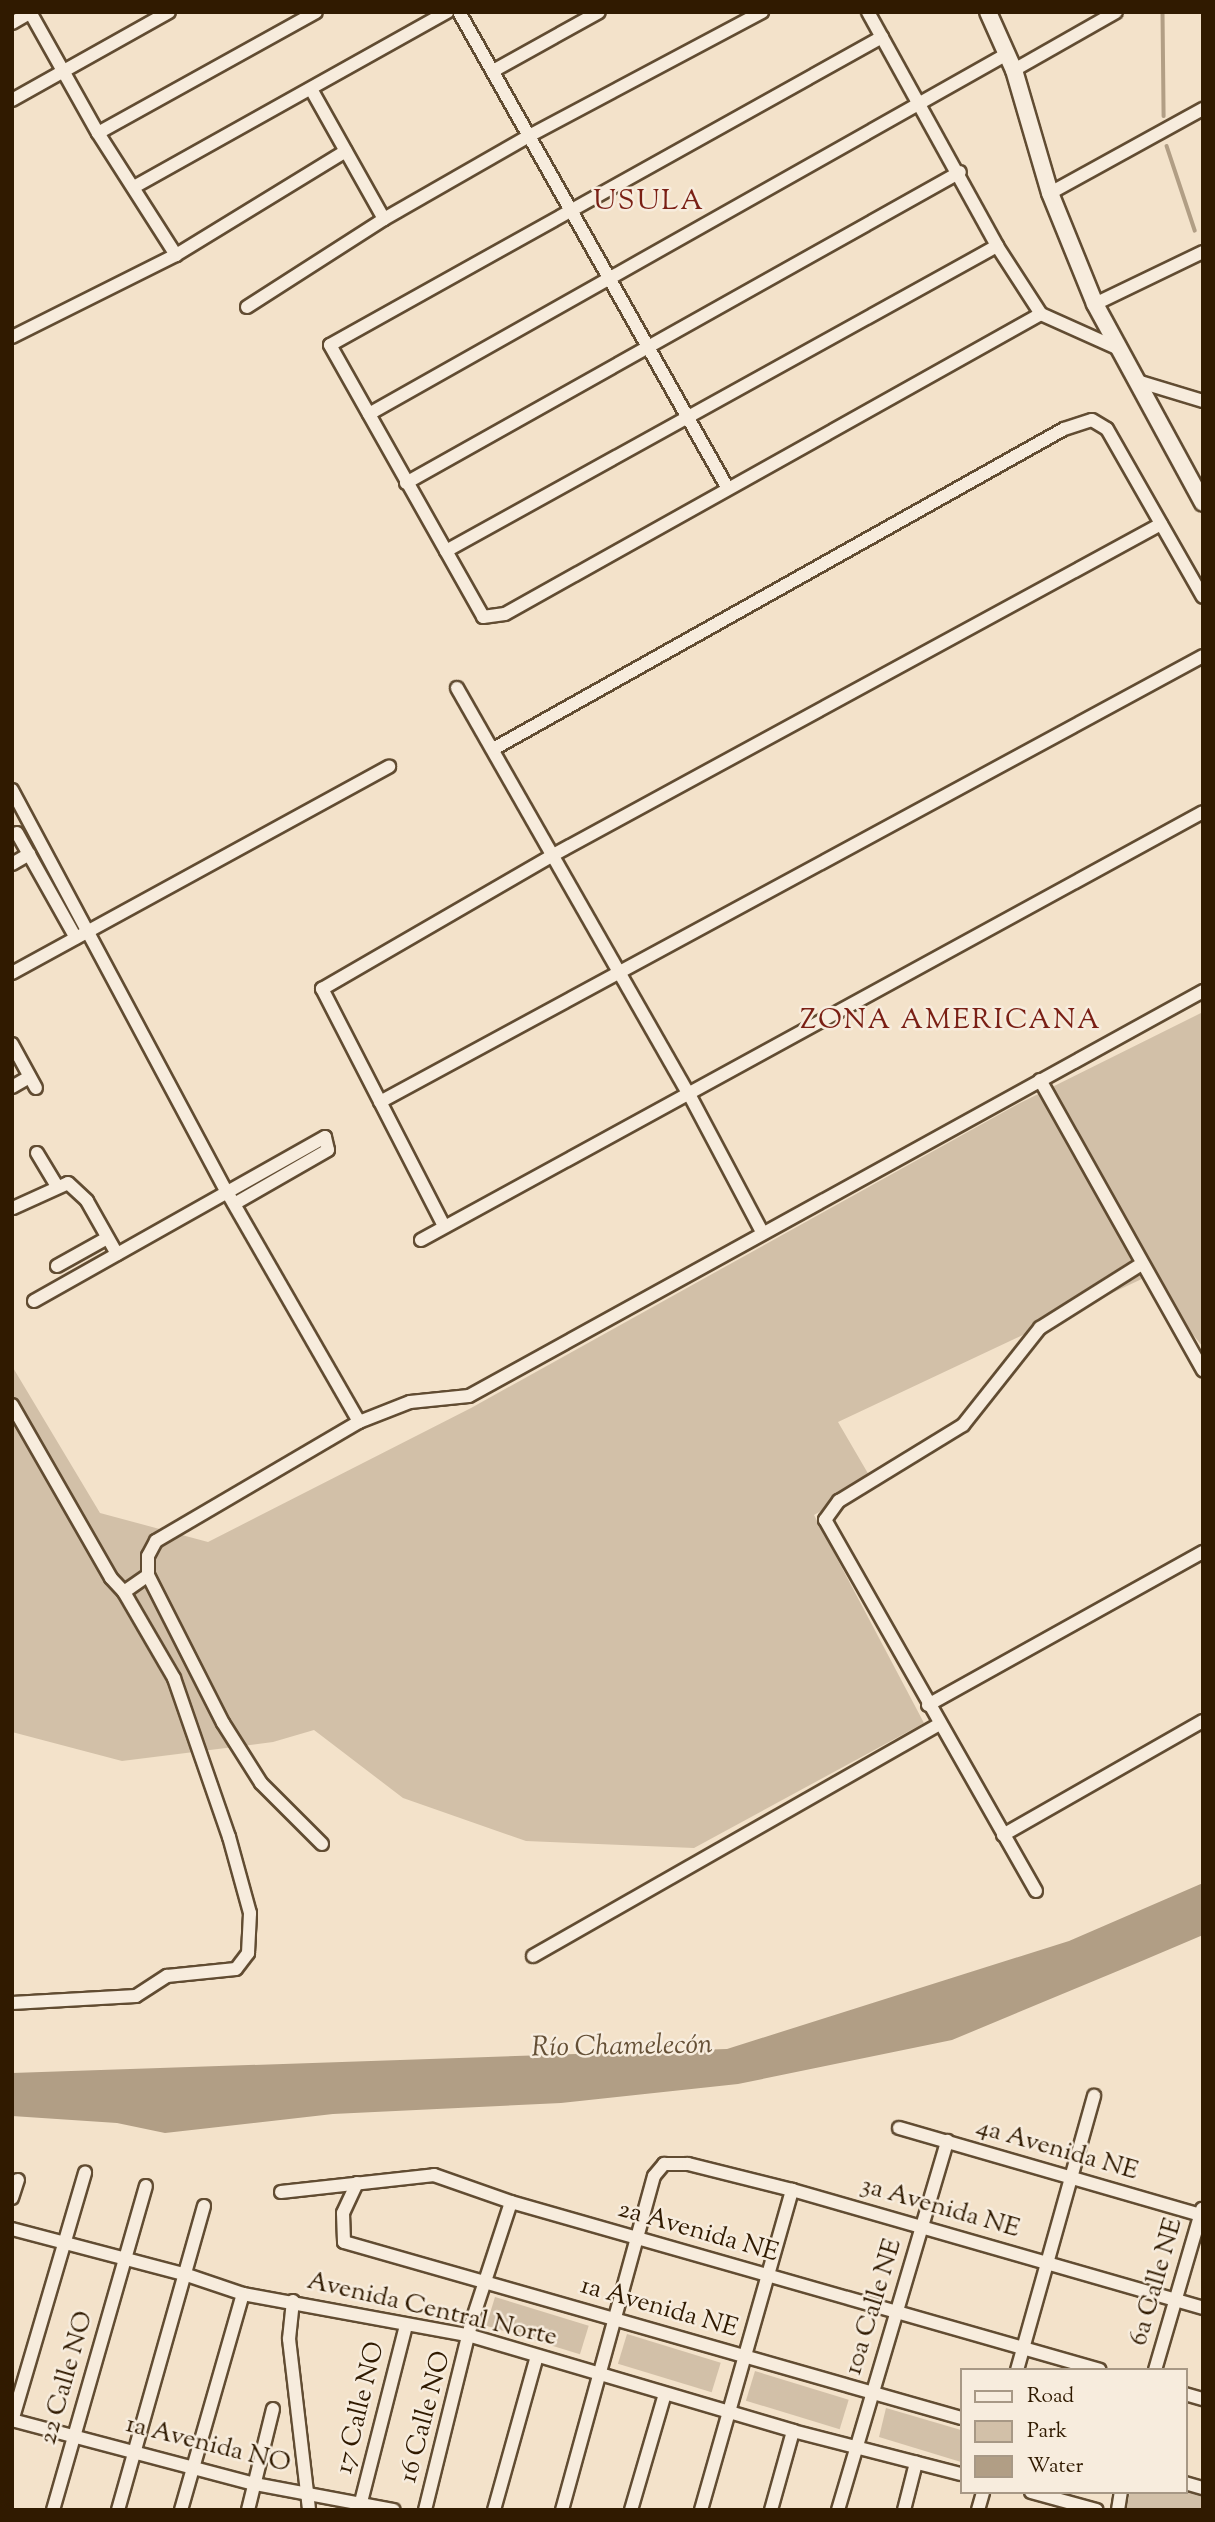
<!DOCTYPE html>
<html>
<head>
<meta charset="utf-8">
<style>
  body { margin:0 }
  #map { position:relative; width:1215px; height:2522px; overflow:hidden; background:#f3e2ca; font-family:"Sorts Mill Goudy",serif }
  div>[style] { position:absolute }
  [style*='--x'] { left:calc(var(--x)*1px); top:calc(var(--y)*1px); width:calc(var(--w)*1px); rotate:calc(var(--a)*1deg) }
  .green>* { inset:0; background:#d2c0a8; transform-origin:0 0 }
  .water>* { inset:0; background:#b19e85 }
  .stream>* { height:3.5px; margin:-1.75px; padding:0 1.75px; transform-origin:1.75px; border-radius:1.75px; background:#b19e85 }
  .roads { filter:drop-shadow(2px 0 #614c32) drop-shadow(-2px 0 #614c32) drop-shadow(0 2px #614c32) drop-shadow(0 -2px #614c32) }
  .minor>* { height:12px; margin:-6px; padding:0 6px; transform-origin:6px; border-radius:6px; background:#f7ecdd }
  .tertiary>* { height:16px; margin:-8px; padding:0 8px; transform-origin:8px; border-radius:8px; background:#f7ecdd }
  span { translate:-50% -50%; white-space:nowrap; text-align:center; line-height:1.15; -webkit-text-stroke:5px #f7ecdd; paint-order:stroke }
  .street-label { font-size:26px; color:#301a00 }
  .neighbourhood-label { font-size:28px; color:#7a1f14; letter-spacing:2px }
  .water-label { font-size:28px; color:#644f35; font-style:italic }
  .frame { position:absolute; inset:0; border:14px solid #301a00; pointer-events:none }
  .legend { position:absolute; left:960px; top:2368px; width:228px; height:126px; box-sizing:border-box; background:#f7ecdd; border:2px solid #a79885; margin:0; padding:9px 12px; list-style:none; font-size:21px; color:#301a00 }
  .legend li { display:flex; align-items:center; gap:14px; height:35px }
  .legend b { width:35px; border:2px solid #a79885 }
</style>
</head>
<body>
<div id="map">
  <div class="green">
    <div style="clip-path:polygon(1203px 1012px,1203px 1347px,1146px 1277px,838px 1422px,873px 1482px,814px 1515px,924px 1723px,694px 1848px,526px 1841px,403px 1798px,314px 1730px,273px 1742px,122px 1761px,12px 1732px,12px 1366px,100px 1513px,208px 1542px,471px 1408px,1018px 1104px)"></div>
    <div style="left:495px;top:2297px;width:98px;height:30px;rotate:17deg"></div>
    <div style="left:627px;top:2334px;width:98px;height:31px;rotate:17deg"></div>
    <div style="left:755px;top:2371px;width:98px;height:31px;rotate:17deg"></div>
    <div style="clip-path:polygon(886px 2408px,961px 2430px,961px 2462px,879px 2437px)"></div>
    <div style="clip-path:polygon(1185px 2490px,1203px 2494px,1203px 2510px,1126px 2509px,1130px 2492px)"></div>
  </div>
  <div class="water">
    <div style="clip-path:polygon(1203px 1883px,1203px 1935px,1137px 1963px,952px 2040px,738px 2084px,561px 2103px,333px 2114px,165px 2133px,117px 2123px,12px 2116px,12px 2073px,727px 2049px,1069px 1941px)"></div>
  </div>
  <div class="stream">
    <div style="--x:1163;--y:12;--w:104;--a:89.4"></div>
    <div style="--x:1167;--y:146;--w:89;--a:71.6"></div>
  </div>
  <div class="roads">
    <div class="minor">
      <div style="--x:30;--y:12;--w:139;--a:60.7"></div>
      <div style="--x:98;--y:133;--w:145;--a:57.4"></div>
      <div style="--x:459;--y:12;--w:545;--a:60.57"></div>
      <div style="--x:868;--y:12;--w:267;--a:61.1"></div>
      <div style="--x:997;--y:246;--w:81;--a:57.1"></div>
      <div style="--x:1041;--y:314;--w:85;--a:24.2"></div>
      <div style="--x:12;--y:23;--w:22;--a:-30"></div>
      <div style="--x:882;--y:37;--w:632;--a:150.84"></div>
      <div style="--x:330;--y:345;--w:312;--a:60.6"></div>
      <div style="--x:483;--y:617;--w:22;--a:-8"></div>
      <div style="--x:505;--y:614;--w:614;--a:-29.24"></div>
      <div style="--x:1014;--y:70;--w:117;--a:-29.6"></div>
      <div style="--x:493;--y:71;--w:121;--a:-29.1"></div>
      <div style="--x:311;--y:89;--w:149;--a:60.7"></div>
      <div style="--x:12;--y:100;--w:180;--a:-29.3"></div>
      <div style="--x:98;--y:133;--w:249;--a:-29"></div>
      <div style="--x:134;--y:187;--w:359;--a:-29.2"></div>
      <div style="--x:1050;--y:193;--w:175;--a:-28.8"></div>
      <div style="--x:1095;--y:304;--w:120;--a:-25.7"></div>
      <div style="--x:247;--y:307;--w:163;--a:-32.7"></div>
      <div style="--x:384;--y:219;--w:167;--a:-29.8"></div>
      <div style="--x:529;--y:136;--w:264;--a:-28"></div>
      <div style="--x:12;--y:337;--w:183;--a:-26.6"></div>
      <div style="--x:176;--y:255;--w:199;--a:-31.5"></div>
      <div style="--x:1137;--y:381;--w:69;--a:16.9"></div>
      <div style="--x:369;--y:414;--w:733;--a:-29.43"></div>
      <div style="--x:406;--y:483;--w:635;--a:-29.31"></div>
      <div style="--x:446;--y:551;--w:630;--a:-28.97"></div>
      <div style="--x:457;--y:688;--w:468;--a:60.3"></div>
      <div style="--x:689;--y:1094;--w:156;--a:62.1"></div>
      <div style="--x:495;--y:748;--w:652;--a:-29.28"></div>
      <div style="--x:1064;--y:429;--w:29;--a:-18"></div>
      <div style="--x:1092;--y:420;--w:17;--a:31"></div>
      <div style="--x:1107;--y:429;--w:193;--a:60.3"></div>
      <div style="--x:12;--y:790;--w:456;--a:61.9"></div>
      <div style="--x:227;--y:1192;--w:265;--a:60.1"></div>
      <div style="--x:359;--y:1422;--w:55;--a:-21.4"></div>
      <div style="--x:410;--y:1402;--w:59;--a:-5.8"></div>
      <div style="--x:469;--y:1396;--w:838;--a:-28.89"></div>
      <div style="--x:17;--y:833;--w:120;--a:60.7"></div>
      <div style="--x:12;--y:864;--w:20;--a:-30"></div>
      <div style="--x:12;--y:973;--w:430;--a:-28.7"></div>
      <div style="--x:12;--y:1044;--w:50;--a:61.4"></div>
      <div style="--x:1040;--y:1080;--w:333;--a:60.7"></div>
      <div style="--x:12;--y:1087;--w:20;--a:-30"></div>
      <div style="--x:380;--y:1102;--w:936;--a:-28.45"></div>
      <div style="--x:37;--y:1153;--w:39;--a:59"></div>
      <div style="--x:13;--y:1208;--w:60;--a:-24.4"></div>
      <div style="--x:68;--y:1183;--w:26;--a:43"></div>
      <div style="--x:87;--y:1201;--w:61;--a:60.5"></div>
      <div style="--x:444;--y:1226;--w:267;--a:-117.2"></div>
      <div style="--x:322;--y:989;--w:269;--a:-30.1"></div>
      <div style="--x:555;--y:854;--w:690;--a:-28.57"></div>
      <div style="--x:421;--y:1240;--w:891;--a:-28.69"></div>
      <div style="--x:57;--y:1266;--w:57;--a:-29.2"></div>
      <div style="--x:34;--y:1301;--w:334;--a:-29.4"></div>
      <div style="--x:325;--y:1137;--w:13;--a:77"></div>
      <div style="--x:328;--y:1150;--w:108;--a:150.1"></div>
      <div style="--x:12;--y:1405;--w:199;--a:60.2"></div>
      <div style="--x:111;--y:1578;--w:19;--a:47"></div>
      <div style="--x:124;--y:1592;--w:29;--a:-35"></div>
      <div style="--x:928;--y:1705;--w:315;--a:-29.1"></div>
      <div style="--x:1003;--y:1835;--w:230;--a:-29.7"></div>
      <div style="--x:322;--y:1844;--w:86;--a:-135"></div>
      <div style="--x:261;--y:1783;--w:71;--a:-122.3"></div>
      <div style="--x:223;--y:1723;--w:166;--a:-116.9"></div>
      <div style="--x:148;--y:1575;--w:19;--a:-90"></div>
      <div style="--x:148;--y:1556;--w:17;--a:-62"></div>
      <div style="--x:156;--y:1541;--w:235;--a:-30.4"></div>
      <div style="--x:1036;--y:1891;--w:427;--a:-119.6"></div>
      <div style="--x:825;--y:1520;--w:24;--a:-54"></div>
      <div style="--x:839;--y:1501;--w:145;--a:-31.5"></div>
      <div style="--x:963;--y:1425;--w:124;--a:-51.6"></div>
      <div style="--x:1040;--y:1328;--w:118;--a:-32.2"></div>
      <div style="--x:533;--y:1956;--w:468;--a:-29.7"></div>
      <div style="--x:12;--y:2003;--w:124;--a:-3.2"></div>
      <div style="--x:136;--y:1996;--w:37;--a:-33"></div>
      <div style="--x:167;--y:1976;--w:69;--a:-5.8"></div>
      <div style="--x:236;--y:1969;--w:20;--a:-53"></div>
      <div style="--x:248;--y:1953;--w:40;--a:-87.1"></div>
      <div style="--x:250;--y:1913;--w:79;--a:-105.4"></div>
      <div style="--x:229;--y:1837;--w:168;--a:-109.1"></div>
      <div style="--x:174;--y:1678;--w:99;--a:-120.2"></div>
      <div style="--x:899;--y:2128;--w:316;--a:16.1"></div>
      <div style="--x:357;--y:2183;--w:33;--a:115"></div>
      <div style="--x:343;--y:2213;--w:29;--a:88"></div>
      <div style="--x:344;--y:2242;--w:642;--a:15.92"></div>
      <div style="--x:281;--y:2192;--w:154;--a:-6.3"></div>
      <div style="--x:434;--y:2175;--w:82;--a:19.3"></div>
      <div style="--x:511;--y:2202;--w:612;--a:15.92"></div>
      <div style="--x:12;--y:2198;--w:19;--a:-72"></div>
      <div style="--x:12;--y:2229;--w:181;--a:14.7"></div>
      <div style="--x:187;--y:2275;--w:59;--a:18.7"></div>
      <div style="--x:243;--y:2294;--w:232;--a:10.4"></div>
      <div style="--x:471;--y:2336;--w:336;--a:16.4"></div>
      <div style="--x:793;--y:2431;--w:173;--a:14.4"></div>
      <div style="--x:293;--y:2301;--w:38;--a:96"></div>
      <div style="--x:289;--y:2339;--w:172;--a:83.3"></div>
      <div style="--x:1017;--y:2370;--w:285;--a:-74.3"></div>
      <div style="--x:1155;--y:2370;--w:168;--a:-73.7"></div>
      <div style="--x:1185;--y:2394;--w:19;--a:16"></div>
      <div style="--x:12;--y:2420;--w:251;--a:14.8"></div>
      <div style="--x:255;--y:2484;--w:141;--a:10.6"></div>
      <div style="--x:12;--y:2421;--w:259;--a:-73.6"></div>
      <div style="--x:1185;--y:2483;--w:19;--a:16"></div>
      <div style="--x:1031;--y:2492;--w:68;--a:15.3"></div>
      <div style="--x:361;--y:2502;--w:183;--a:-75.7"></div>
      <div style="--x:53;--y:2510;--w:337;--a:-74"></div>
      <div style="--x:118;--y:2510;--w:316;--a:-74.2"></div>
      <div style="--x:181;--y:2510;--w:225;--a:-74"></div>
      <div style="--x:248;--y:2510;--w:104;--a:-76.1"></div>
      <div style="--x:425;--y:2510;--w:192;--a:-76.1"></div>
      <div style="--x:471;--y:2324;--w:128;--a:-71.8"></div>
      <div style="--x:494;--y:2510;--w:160;--a:-74.4"></div>
      <div style="--x:562;--y:2510;--w:346;--a:-74.6"></div>
      <div style="--x:654;--y:2176;--w:16;--a:-50"></div>
      <div style="--x:664;--y:2164;--w:24;--a:0"></div>
      <div style="--x:688;--y:2164;--w:107;--a:14"></div>
      <div style="--x:792;--y:2190;--w:428;--a:16"></div>
      <div style="--x:631;--y:2510;--w:121;--a:-73.7"></div>
      <div style="--x:701;--y:2510;--w:333;--a:-74.1"></div>
      <div style="--x:771;--y:2510;--w:82;--a:-74.4"></div>
      <div style="--x:838;--y:2510;--w:385;--a:-73.5"></div>
      <div style="--x:904;--y:2510;--w:49;--a:-75.7"></div>
      <div style="--x:978;--y:2510;--w:19;--a:-74"></div>
      <div style="--x:1118;--y:2510;--w:18;--a:-81"></div>
    </div>
    <div class="tertiary">
      <div style="--x:988;--y:12;--w:64;--a:65.9"></div>
      <div style="--x:1014;--y:70;--w:128;--a:73.7"></div>
      <div style="--x:1050;--y:193;--w:120;--a:67.9"></div>
      <div style="--x:1095;--y:304;--w:226;--a:61.5"></div>
    </div>
  </div>
  <div class="street-label">
    <span style="left:1057px;top:2150px;rotate:16deg">4a Avenida NE</span>
    <span style="left:940px;top:2208px;rotate:16deg">3a Avenida NE</span>
    <span style="left:698px;top:2232px;rotate:16deg">2a Avenida NE</span>
    <span style="left:1157px;top:2282px;rotate:-74deg">6a Calle NE</span>
    <span style="left:874px;top:2307px;rotate:-73deg">10a Calle NE</span>
    <span style="left:659px;top:2308px;rotate:16deg">1a Avenida NE</span>
    <span style="left:432px;top:2310px;rotate:13deg">Avenida Central Norte</span>
    <span style="left:67px;top:2378px;rotate:-74deg">22 Calle NO</span>
    <span style="left:361px;top:2408px;rotate:-76deg">17 Calle NO</span>
    <span style="left:426px;top:2417px;rotate:-75deg">16 Calle NO</span>
    <span style="left:208px;top:2445px;rotate:14deg">1a Avenida NO</span>
  </div>
  <div class="neighbourhood-label">
    <span style="left:649px;top:202px">USULA</span>
    <span style="left:951px;top:1021px">ZONA AMERICANA</span>
  </div>
  <div class="water-label">
    <span style="left:622px;top:2047px;rotate:-1deg">Río Chamelecón</span>
  </div>
  <div class="frame"></div>
  <ul class="legend">
  <li><b style="height:9px;background:#f7ecdd"></b>Road</li>
  <li><b style="height:19px;background:#d2c0a8"></b>Park</li>
  <li><b style="height:19px;background:#b19e85"></b>Water</li>
  </ul>
</div>
</body>
</html>
